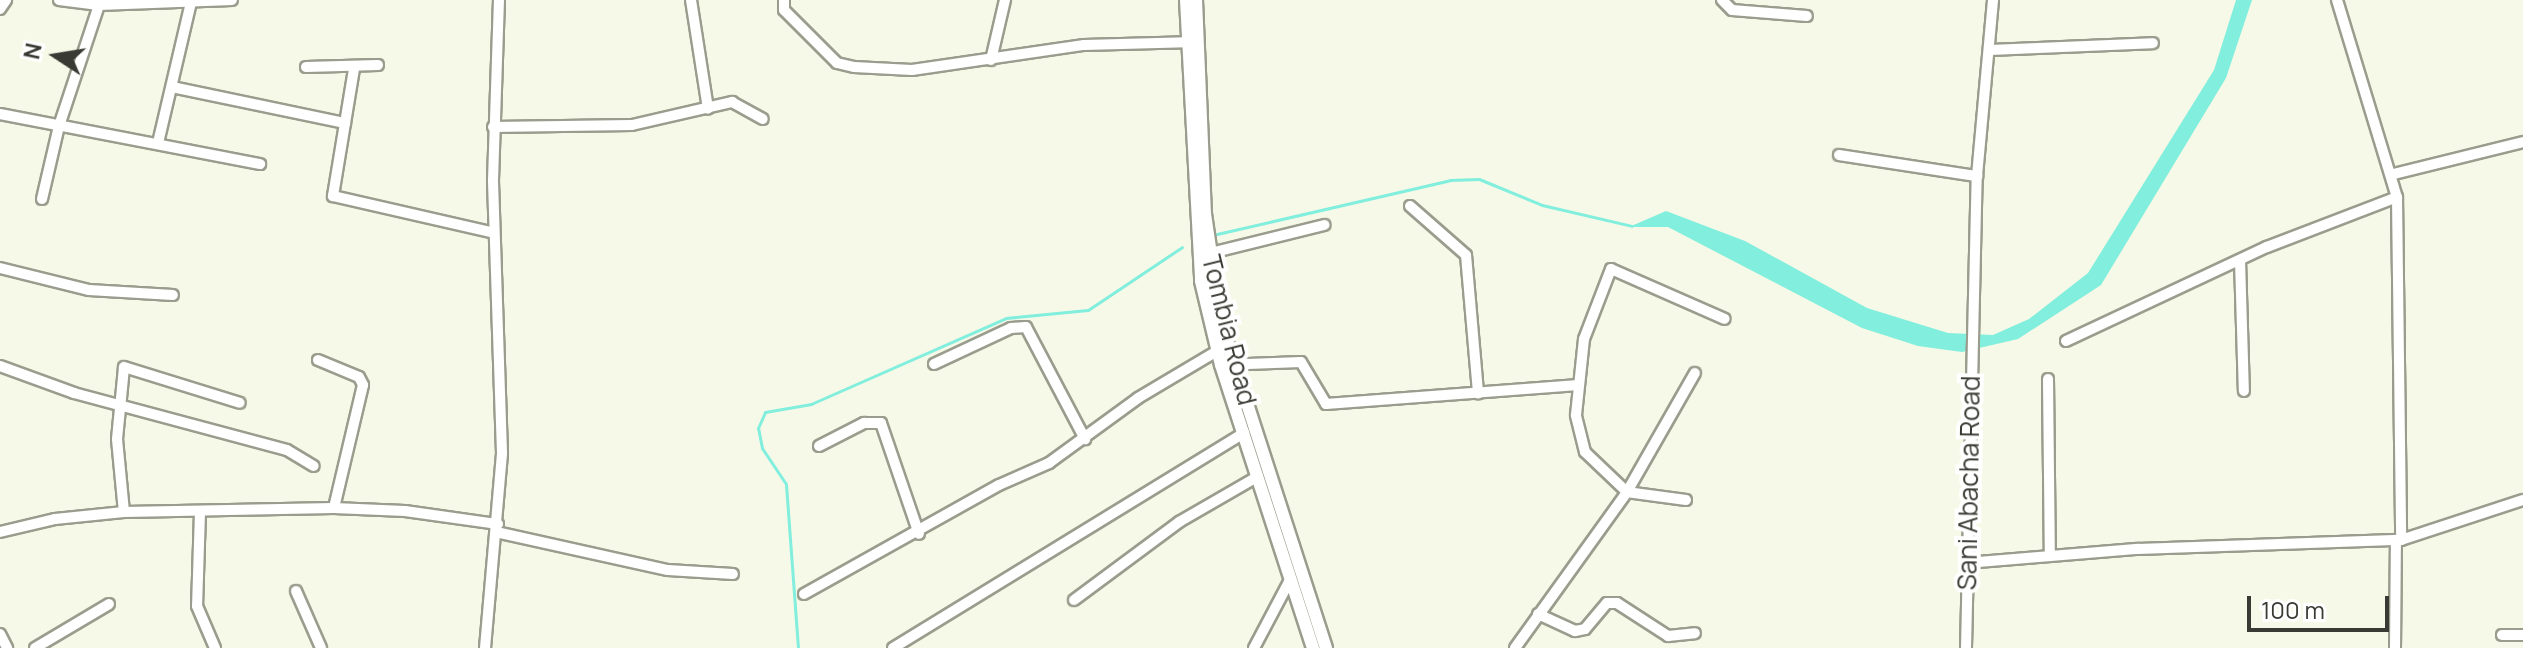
<!DOCTYPE html>
<html>
<head>
<meta charset="utf-8">
<style>
  body { margin:0 }
  #map { position:relative; width:2523px; height:648px; overflow:hidden; background:#f6f9e7; font-family:Manrope,sans-serif }
  div>[style] { position:absolute }
  [style*='--x'] { left:calc(var(--x)*1px); top:calc(var(--y)*1px); width:calc(var(--w)*1px); rotate:calc(var(--a)*1deg) }
  .water>* { inset:0; background:#82eedd }
  .stream>* { height:3px; margin:-1.5px; padding:0 1.5px; transform-origin:1.5px; border-radius:1.5px; background:#82eedd }
  .roads { filter:drop-shadow(2px 0 #9a9d8d) drop-shadow(-2px 0 #9a9d8d) drop-shadow(0 2px #9a9d8d) drop-shadow(0 -2px #9a9d8d) }
  .minor>* { height:10px; margin:-5px; padding:0 5px; transform-origin:5px; border-radius:5px; background:#fff }
  .major>* { height:12px; margin:-6px; padding:0 6px; transform-origin:6px; border-radius:6px; background:#fff }
  span { translate:-50% -50%; white-space:nowrap; text-align:center; line-height:1.15; -webkit-text-stroke:8px #fff; paint-order:stroke }
  .street-label { font-size:26px; color:#393a33 }
  .north { position:absolute; left:16px; top:16px; width:80px; height:80px; -webkit-text-stroke:6px #fff; paint-order:stroke; rotate:282deg; font-size:22px; font-weight:700; line-height:32px; text-align:center; color:#393a33 }
  .north::after { content:''; display:block; margin:auto; width:28px; height:36px; background:#393a33; clip-path:polygon(50% 0,100% 100%,50% 72%,0 100%) }
  .scale { position:absolute; left:2247px; top:596px; width:142px; height:36px; box-sizing:border-box; border:4px solid #393a33; border-top:0; padding-left:10px; font-size:24px; line-height:28px; white-space:nowrap; color:#393a33; -webkit-text-stroke:6px #fff; paint-order:stroke }
</style>
</head>
<body>
<div id="map">
  <div class="water">
    <div style="clip-path:polygon(2236px 0,2252px 0,2226px 78px,2101px 285px,2018px 339px,1962px 352px,1918px 346px,1862px 328px,1668px 227px,1629px 227px,1666px 211px,1745px 241px,1867px 308px,1948px 333px,1993px 335px,2029px 319px,2088px 273px,2214px 70px)"></div>
  </div>
  <div class="stream">
    <div style="--x:1217;--y:234;--w:239;--a:-13"></div>
    <div style="--x:1450;--y:180;--w:29;--a:-2"></div>
    <div style="--x:1479;--y:179;--w:68;--a:22.4"></div>
    <div style="--x:1542;--y:205;--w:92;--a:13.1"></div>
    <div style="--x:798;--y:648;--w:164;--a:-94.2"></div>
    <div style="--x:786;--y:484;--w:43;--a:-123.7"></div>
    <div style="--x:762;--y:448;--w:20;--a:-101"></div>
    <div style="--x:758;--y:428;--w:17;--a:-66"></div>
    <div style="--x:765;--y:412;--w:47;--a:-9.9"></div>
    <div style="--x:811;--y:404;--w:213;--a:-23.8"></div>
    <div style="--x:1006;--y:318;--w:82;--a:-5.6"></div>
    <div style="--x:1088;--y:310;--w:113;--a:-33.8"></div>
  </div>
  <div class="roads">
    <div class="minor">
      <div style="--x:59;--y:0;--w:40;--a:7.1"></div>
      <div style="--x:99;--y:5;--w:133;--a:-2.2"></div>
      <div style="--x:691;--y:0;--w:110;--a:81.1"></div>
      <div style="--x:784;--y:0;--w:10;--a:90"></div>
      <div style="--x:784;--y:10;--w:75;--a:45"></div>
      <div style="--x:837;--y:63;--w:17;--a:13"></div>
      <div style="--x:854;--y:67;--w:58;--a:3"></div>
      <div style="--x:912;--y:70;--w:174;--a:-8.3"></div>
      <div style="--x:1084;--y:45;--w:111;--a:-1.5"></div>
      <div style="--x:1722;--y:0;--w:14;--a:45"></div>
      <div style="--x:1732;--y:10;--w:75;--a:4.6"></div>
      <div style="--x:2337;--y:0;--w:206;--a:73.1"></div>
      <div style="--x:2397;--y:197;--w:343;--a:89.3"></div>
      <div style="--x:0;--y:9;--w:11;--a:-56"></div>
      <div style="--x:1989;--y:50;--w:164;--a:-2.4"></div>
      <div style="--x:991;--y:60;--w:62;--a:-76.9"></div>
      <div style="--x:306;--y:67;--w:72;--a:-1.6"></div>
      <div style="--x:354;--y:69;--w:129;--a:99.4"></div>
      <div style="--x:333;--y:196;--w:165;--a:12.9"></div>
      <div style="--x:172;--y:87;--w:177;--a:11.8"></div>
      <div style="--x:0;--y:114;--w:265;--a:10.9"></div>
      <div style="--x:493;--y:127;--w:139;--a:-0.8"></div>
      <div style="--x:632;--y:125;--w:103;--a:-13"></div>
      <div style="--x:732;--y:102;--w:35;--a:29"></div>
      <div style="--x:158;--y:143;--w:145;--a:-76.8"></div>
      <div style="--x:1839;--y:155;--w:140;--a:8.7"></div>
      <div style="--x:2394;--y:174;--w:133;--a:-13.9"></div>
      <div style="--x:42;--y:199;--w:75;--a:-76.9"></div>
      <div style="--x:59;--y:126;--w:127;--a:-71.7"></div>
      <div style="--x:1410;--y:206;--w:74;--a:41.2"></div>
      <div style="--x:1466;--y:255;--w:139;--a:85"></div>
      <div style="--x:1207;--y:254;--w:121;--a:-13.9"></div>
      <div style="--x:2240;--y:260;--w:131;--a:88.3"></div>
      <div style="--x:0;--y:268;--w:92;--a:13.9"></div>
      <div style="--x:89;--y:290;--w:84;--a:3.4"></div>
      <div style="--x:2066;--y:341;--w:222;--a:-25.1"></div>
      <div style="--x:2267;--y:247;--w:139;--a:-21"></div>
      <div style="--x:318;--y:360;--w:44;--a:22.5"></div>
      <div style="--x:359;--y:377;--w:9;--a:63"></div>
      <div style="--x:363;--y:385;--w:126;--a:103.3"></div>
      <div style="--x:934;--y:364;--w:85;--a:-25.1"></div>
      <div style="--x:1011;--y:328;--w:15;--a:-4"></div>
      <div style="--x:1026;--y:327;--w:127;--a:62.2"></div>
      <div style="--x:1221;--y:365;--w:80;--a:-2.1"></div>
      <div style="--x:1301;--y:362;--w:49;--a:59.2"></div>
      <div style="--x:1326;--y:404;--w:253;--a:-4.3"></div>
      <div style="--x:0;--y:366;--w:79;--a:20"></div>
      <div style="--x:74;--y:393;--w:220;--a:15"></div>
      <div style="--x:287;--y:450;--w:31;--a:31"></div>
      <div style="--x:2048;--y:379;--w:177;--a:89.4"></div>
      <div style="--x:819;--y:446;--w:51;--a:-27.1"></div>
      <div style="--x:864;--y:423;--w:17;--a:0"></div>
      <div style="--x:881;--y:423;--w:117;--a:71.1"></div>
      <div style="--x:1686;--y:500;--w:60;--a:-172.3"></div>
      <div style="--x:1627;--y:492;--w:58;--a:-136.4"></div>
      <div style="--x:1585;--y:452;--w:38;--a:-104"></div>
      <div style="--x:1576;--y:415;--w:76;--a:-84"></div>
      <div style="--x:1584;--y:339;--w:75;--a:-68.9"></div>
      <div style="--x:1611;--y:269;--w:124;--a:23.7"></div>
      <div style="--x:124;--y:512;--w:73;--a:-95.5"></div>
      <div style="--x:117;--y:439;--w:72;--a:-84.4"></div>
      <div style="--x:124;--y:367;--w:121;--a:17.2"></div>
      <div style="--x:200;--y:512;--w:94;--a:91.8"></div>
      <div style="--x:197;--y:606;--w:46;--a:66.8"></div>
      <div style="--x:0;--y:532;--w:57;--a:-13.3"></div>
      <div style="--x:55;--y:519;--w:69;--a:-5.8"></div>
      <div style="--x:124;--y:512;--w:210;--a:-1.1"></div>
      <div style="--x:334;--y:508;--w:71;--a:2.4"></div>
      <div style="--x:405;--y:511;--w:94;--a:8"></div>
      <div style="--x:496;--y:532;--w:176;--a:12.5"></div>
      <div style="--x:668;--y:570;--w:65;--a:3.5"></div>
      <div style="--x:1966;--y:563;--w:173;--a:-4.7"></div>
      <div style="--x:2138;--y:549;--w:263;--a:-2"></div>
      <div style="--x:2401;--y:540;--w:128;--a:-18.2"></div>
      <div style="--x:296;--y:591;--w:62;--a:66.3"></div>
      <div style="--x:804;--y:594;--w:223;--a:-29.2"></div>
      <div style="--x:999;--y:485;--w:55;--a:-23.7"></div>
      <div style="--x:1049;--y:463;--w:110;--a:-36.1"></div>
      <div style="--x:1138;--y:398;--w:92;--a:-30.7"></div>
      <div style="--x:1074;--y:600;--w:131;--a:-36.6"></div>
      <div style="--x:1179;--y:522;--w:90;--a:-30"></div>
      <div style="--x:1538;--y:614;--w:41;--a:24.7"></div>
      <div style="--x:1575;--y:631;--w:10;--a:-11"></div>
      <div style="--x:1585;--y:629;--w:34;--a:-50"></div>
      <div style="--x:1607;--y:603;--w:10;--a:0"></div>
      <div style="--x:1617;--y:603;--w:61;--a:32.9"></div>
      <div style="--x:1668;--y:636;--w:27;--a:-6"></div>
      <div style="--x:0;--y:634;--w:16;--a:63"></div>
      <div style="--x:2502;--y:635;--w:21;--a:0"></div>
      <div style="--x:35;--y:648;--w:86;--a:-30.7"></div>
      <div style="--x:485;--y:648;--w:196;--a:-85"></div>
      <div style="--x:502;--y:453;--w:273;--a:-91.9"></div>
      <div style="--x:493;--y:180;--w:180;--a:-88.1"></div>
      <div style="--x:893;--y:648;--w:412;--a:-31.5"></div>
      <div style="--x:1254;--y:648;--w:77;--a:-62.1"></div>
      <div style="--x:1515;--y:648;--w:192;--a:-54.3"></div>
      <div style="--x:1627;--y:492;--w:137;--a:-60.3"></div>
      <div style="--x:1966;--y:648;--w:472;--a:-88.7"></div>
      <div style="--x:1977;--y:176;--w:177;--a:-84.8"></div>
      <div style="--x:2395;--y:648;--w:108;--a:-89.5"></div>
    </div>
    <div class="major">
      <div style="--x:1186;--y:0;--w:281;--a:86.9"></div>
      <div style="--x:1201;--y:281;--w:86;--a:76.6"></div>
      <div style="--x:1221;--y:365;--w:298;--a:72"></div>
      <div style="--x:1196;--y:0;--w:214;--a:87.6"></div>
      <div style="--x:1205;--y:214;--w:110;--a:81.6"></div>
      <div style="--x:1221;--y:323;--w:342;--a:72.1"></div>
    </div>
  </div>
  <div class="street-label">
    <span style="left:1229px;top:330px;rotate:76deg">Tombia Road</span>
    <span style="left:1969px;top:483px;rotate:-89deg">Sani Abacha Road</span>
  </div>
  <div class="north">N</div>
  <div class="scale">100 m</div>
</div>
</body>
</html>
